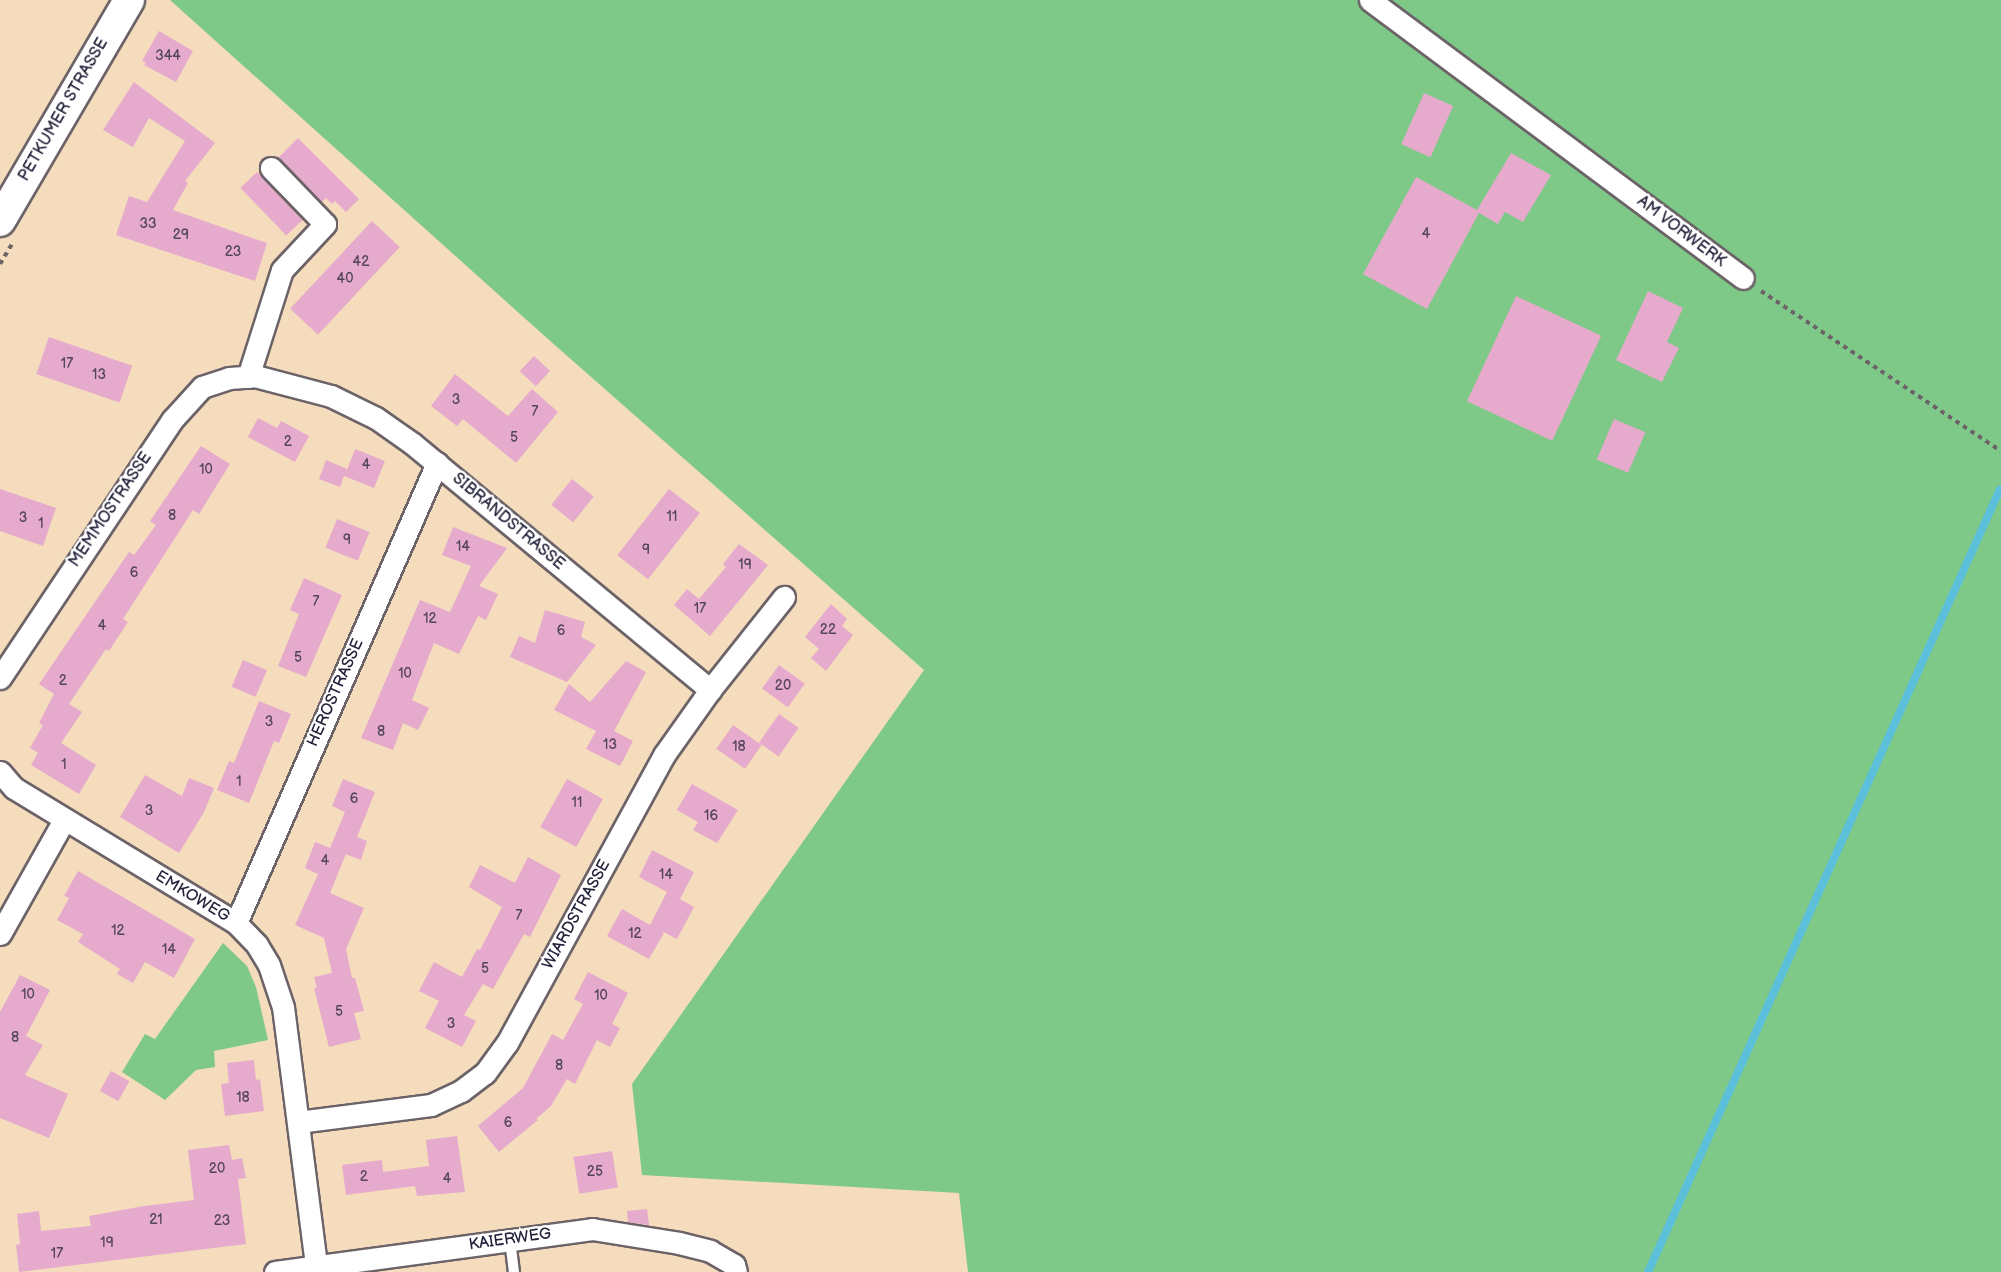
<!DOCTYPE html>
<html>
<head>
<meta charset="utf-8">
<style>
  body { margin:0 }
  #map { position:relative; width:2001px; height:1272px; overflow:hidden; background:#f4dcbd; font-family:"Balsamiq Sans",sans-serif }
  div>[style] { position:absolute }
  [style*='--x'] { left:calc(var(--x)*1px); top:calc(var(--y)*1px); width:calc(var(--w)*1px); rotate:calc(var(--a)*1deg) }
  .green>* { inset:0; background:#7ec987 }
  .stream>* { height:8px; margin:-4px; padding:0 4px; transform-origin:4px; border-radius:4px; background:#5cc0da }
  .building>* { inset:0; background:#e6aacc; transform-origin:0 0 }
  .path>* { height:4px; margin-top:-2px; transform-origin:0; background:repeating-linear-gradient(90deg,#6c6368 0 4.5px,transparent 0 9px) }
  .roads { filter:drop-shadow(2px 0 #6c6368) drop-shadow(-2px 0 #6c6368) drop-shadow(0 2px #6c6368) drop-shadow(0 -2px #6c6368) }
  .lane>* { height:10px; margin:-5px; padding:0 5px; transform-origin:5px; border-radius:5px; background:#fff }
  .street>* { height:21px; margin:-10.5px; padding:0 10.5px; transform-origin:10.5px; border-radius:10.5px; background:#fff }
  .secondary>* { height:30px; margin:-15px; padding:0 15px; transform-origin:15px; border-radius:15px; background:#fff }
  span { translate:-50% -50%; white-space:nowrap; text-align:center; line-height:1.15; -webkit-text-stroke:4.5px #fff; paint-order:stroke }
  .number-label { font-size:14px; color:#53445f }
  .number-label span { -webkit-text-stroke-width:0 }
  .street-label { font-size:16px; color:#22223b }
</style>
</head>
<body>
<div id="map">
  <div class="green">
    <div style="clip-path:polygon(170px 0,2001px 0,2001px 1272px,968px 1272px,959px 1193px,642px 1175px,632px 1084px,924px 670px,548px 339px)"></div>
    <div style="clip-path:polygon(223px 943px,247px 966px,256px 987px,268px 1040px,214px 1051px,215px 1067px,196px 1070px,165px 1100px,122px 1072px,145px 1034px,155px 1039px)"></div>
  </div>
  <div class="stream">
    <div style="--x:1648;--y:1272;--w:858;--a:-65.79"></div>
  </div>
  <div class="building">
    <div style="clip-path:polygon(159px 31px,193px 51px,176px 82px,144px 65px,146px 63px,142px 61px)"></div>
    <div style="clip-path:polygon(134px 82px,215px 143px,185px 181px,188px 183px,173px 210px,267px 243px,255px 281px,116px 235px,129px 196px,147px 202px,185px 141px,149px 118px,133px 147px,103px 130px)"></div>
    <div style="left:1424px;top:93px;width:32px;height:56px;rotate:24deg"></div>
    <div style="clip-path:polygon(298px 138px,359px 199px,346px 212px,335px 201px,332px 204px,326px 198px,322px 202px,278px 158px)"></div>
    <div style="clip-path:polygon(1511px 153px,1551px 175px,1523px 222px,1505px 212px,1498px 224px,1479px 213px,1427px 309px,1363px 274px,1416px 177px,1477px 210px)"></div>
    <div style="left:257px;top:172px;width:66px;height:23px;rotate:46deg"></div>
    <div style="left:372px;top:221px;width:38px;height:120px;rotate:43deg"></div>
    <div style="clip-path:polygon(1648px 291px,1683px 308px,1667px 342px,1679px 348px,1662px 382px,1616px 360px)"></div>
    <div style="left:1516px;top:296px;width:94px;height:116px;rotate:25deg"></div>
    <div style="left:49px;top:337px;width:88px;height:39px;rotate:19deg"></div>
    <div style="left:534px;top:356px;width:22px;height:21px;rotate:43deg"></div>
    <div style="clip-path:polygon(455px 374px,508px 416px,532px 389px,558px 412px,516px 463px,463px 419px,457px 426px,431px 406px)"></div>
    <div style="clip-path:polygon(258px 418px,277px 428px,281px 421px,309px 436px,295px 462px,248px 437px)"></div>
    <div style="left:1614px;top:419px;width:34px;height:44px;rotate:23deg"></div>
    <div style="clip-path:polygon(201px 446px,230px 464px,199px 514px,193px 510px,123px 619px,128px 622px,109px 651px,106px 649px,69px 704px,82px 712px,61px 743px,96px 765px,79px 794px,31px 765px,38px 753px,30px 748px,43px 725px,39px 723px,54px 694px,39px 684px,129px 552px,134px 555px,156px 525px,150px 521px)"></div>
    <div style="clip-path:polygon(355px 449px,385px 461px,374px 488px,344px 476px,340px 487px,319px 479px,326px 460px,347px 469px,345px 475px)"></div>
    <div style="left:572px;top:479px;width:28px;height:33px;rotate:39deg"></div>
    <div style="clip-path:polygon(0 489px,56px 508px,43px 546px,0 531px)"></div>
    <div style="left:669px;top:489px;width:39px;height:84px;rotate:38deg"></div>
    <div style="left:337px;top:519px;width:35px;height:31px;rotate:22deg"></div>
    <div style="clip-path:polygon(453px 527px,507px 548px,479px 586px,498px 594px,486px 620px,478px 616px,459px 654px,434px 643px,412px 700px,429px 708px,418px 730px,403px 723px,393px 750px,361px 738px,420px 600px,450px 612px,471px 566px,442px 555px)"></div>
    <div style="clip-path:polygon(739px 544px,768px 565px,710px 636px,674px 605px,687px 589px,699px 599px,726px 567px,723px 564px)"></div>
    <div style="clip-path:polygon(304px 578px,342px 595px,306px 677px,278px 666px,299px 614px,290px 610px)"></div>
    <div style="clip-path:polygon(831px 604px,847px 619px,842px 626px,853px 635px,826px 671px,811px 658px,819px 649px,805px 637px)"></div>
    <div style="clip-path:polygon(545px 610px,585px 622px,581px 637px,596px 645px,567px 682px,510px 657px,519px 636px,535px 643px)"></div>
    <div style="left:243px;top:660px;width:26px;height:29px;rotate:23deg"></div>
    <div style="clip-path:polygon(626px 661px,646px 672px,614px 731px,633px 741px,620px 766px,586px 749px,596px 731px,554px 710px,569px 684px,590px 702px)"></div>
    <div style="left:779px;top:665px;width:32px;height:29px;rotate:36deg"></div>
    <div style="clip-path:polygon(259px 701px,291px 714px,279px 743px,274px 741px,249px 803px,217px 790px,229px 761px,234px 763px)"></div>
    <div style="left:779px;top:714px;width:24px;height:35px;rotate:35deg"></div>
    <div style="left:733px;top:725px;width:35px;height:29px;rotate:35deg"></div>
    <div style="clip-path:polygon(145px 775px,182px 796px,189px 778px,214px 788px,204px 812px,179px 853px,120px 817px)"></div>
    <div style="clip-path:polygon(343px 779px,375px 792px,357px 837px,367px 841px,361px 860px,330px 848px,345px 812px,332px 806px)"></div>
    <div style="left:567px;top:779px;width:41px;height:55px;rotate:29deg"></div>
    <div style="clip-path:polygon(692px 784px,738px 810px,717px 843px,693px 830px,698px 822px,677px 810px)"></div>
    <div style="clip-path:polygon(315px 842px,346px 854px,330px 893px,364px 908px,346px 949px,352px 978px,355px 978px,364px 1011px,354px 1013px,361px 1039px,329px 1047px,314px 988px,317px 988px,314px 977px,332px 973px,324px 938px,295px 925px,318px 874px,305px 868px)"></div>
    <div style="clip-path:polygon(652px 850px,694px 872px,680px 899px,694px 907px,677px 939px,660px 930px,664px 933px,649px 959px,607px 936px,622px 909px,650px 925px,667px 892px,639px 877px)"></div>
    <div style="clip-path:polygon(528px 857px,561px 875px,530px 937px,524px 934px,493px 989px,483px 984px,464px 1015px,476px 1021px,462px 1047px,425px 1028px,439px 1001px,419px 991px,434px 962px,462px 977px,477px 949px,480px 950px,502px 907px,469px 887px,480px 865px,515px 883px)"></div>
    <div style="clip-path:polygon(78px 871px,195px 939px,174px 978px,145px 962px,133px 983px,117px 974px,120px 969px,78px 942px,83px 934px,57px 920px,69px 898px,64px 896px)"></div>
    <div style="clip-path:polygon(588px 972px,628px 993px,612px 1024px,620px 1028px,610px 1047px,597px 1040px,575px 1084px,567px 1079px,551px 1106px,536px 1119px,538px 1120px,499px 1152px,478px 1126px,523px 1088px,552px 1034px,563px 1040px,583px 1004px,574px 999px)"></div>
    <div style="clip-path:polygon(20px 975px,50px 990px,26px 1036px,43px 1045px,25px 1075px,68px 1094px,49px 1138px,0 1118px,0 1012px)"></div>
    <div style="clip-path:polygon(254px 1060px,256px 1080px,260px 1079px,264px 1111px,225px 1116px,221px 1084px,229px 1083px,227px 1063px)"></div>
    <div style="left:111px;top:1071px;width:21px;height:23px;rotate:29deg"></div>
    <div style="clip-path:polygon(457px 1136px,465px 1192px,417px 1196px,415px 1186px,346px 1195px,342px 1165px,382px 1160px,383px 1172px,429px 1166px,426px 1140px)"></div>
    <div style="clip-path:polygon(229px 1145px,232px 1160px,242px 1158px,246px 1178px,238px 1179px,246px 1244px,19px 1272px,16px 1245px,20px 1244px,17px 1214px,39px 1211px,41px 1231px,91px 1226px,89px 1216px,144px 1206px,194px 1200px,188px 1150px)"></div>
    <div style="left:612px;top:1151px;width:37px;height:39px;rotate:81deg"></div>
    <div style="clip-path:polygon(647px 1209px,649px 1225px,628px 1222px,627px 1211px)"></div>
  </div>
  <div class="path">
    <div style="--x:0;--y:264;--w:23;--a:-59"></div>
    <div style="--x:1761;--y:291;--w:288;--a:33.7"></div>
  </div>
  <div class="roads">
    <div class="lane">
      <div style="--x:510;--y:1240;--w:32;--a:83"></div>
    </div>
    <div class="street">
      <div style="--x:1370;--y:0;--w:465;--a:36.7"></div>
      <div style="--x:248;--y:377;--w:112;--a:-72.4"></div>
      <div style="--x:282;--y:270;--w:63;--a:-46.9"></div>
      <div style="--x:325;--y:224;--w:78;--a:-134"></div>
      <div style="--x:0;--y:678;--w:310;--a:-56.3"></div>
      <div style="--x:172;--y:420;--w:45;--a:-47.7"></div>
      <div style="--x:202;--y:387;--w:28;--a:-18"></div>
      <div style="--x:229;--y:378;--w:26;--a:-4"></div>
      <div style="--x:255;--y:376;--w:79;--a:14.7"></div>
      <div style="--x:331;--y:396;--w:50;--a:26.1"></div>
      <div style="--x:376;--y:418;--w:45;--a:35.1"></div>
      <div style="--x:413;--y:444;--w:386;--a:39.6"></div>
      <div style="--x:0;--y:772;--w:21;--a:49"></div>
      <div style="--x:14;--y:788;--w:260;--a:31.3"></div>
      <div style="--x:236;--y:923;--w:30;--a:46"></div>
      <div style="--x:257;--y:945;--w:23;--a:59"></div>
      <div style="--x:269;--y:965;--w:44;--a:71.6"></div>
      <div style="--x:283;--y:1007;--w:261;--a:82.7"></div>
      <div style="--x:236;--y:923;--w:502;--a:-66.4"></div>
      <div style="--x:0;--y:934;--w:131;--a:-60.7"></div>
      <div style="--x:298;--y:1122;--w:134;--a:-7.3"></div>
      <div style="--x:431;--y:1105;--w:33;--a:-25"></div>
      <div style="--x:461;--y:1091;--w:30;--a:-37"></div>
      <div style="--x:485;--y:1073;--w:37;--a:-54"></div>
      <div style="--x:507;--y:1043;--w:328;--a:-61.4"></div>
      <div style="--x:664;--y:755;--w:80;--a:-54.7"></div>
      <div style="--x:710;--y:690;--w:119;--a:-51.5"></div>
      <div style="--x:275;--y:1272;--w:320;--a:-7.7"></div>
      <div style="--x:592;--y:1229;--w:88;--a:9.1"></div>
      <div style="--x:679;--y:1243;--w:32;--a:14"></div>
      <div style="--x:710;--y:1251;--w:28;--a:30"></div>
      <div style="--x:734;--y:1265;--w:7;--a:74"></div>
    </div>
    <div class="secondary">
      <div style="--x:0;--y:221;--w:256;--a:-59.7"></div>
    </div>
  </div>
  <div class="number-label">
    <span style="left:168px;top:56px">344</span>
    <span style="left:148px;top:224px">33</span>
    <span style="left:1426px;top:234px">4</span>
    <span style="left:181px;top:235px">29</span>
    <span style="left:233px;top:252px">23</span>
    <span style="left:361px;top:262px">42</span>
    <span style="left:345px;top:279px">40</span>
    <span style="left:67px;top:364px">17</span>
    <span style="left:99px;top:375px">13</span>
    <span style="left:456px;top:400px">3</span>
    <span style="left:535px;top:412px">7</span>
    <span style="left:514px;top:438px">5</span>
    <span style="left:288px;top:442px">2</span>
    <span style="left:366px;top:465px">4</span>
    <span style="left:206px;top:470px">10</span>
    <span style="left:172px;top:516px">8</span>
    <span style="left:672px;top:517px">11</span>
    <span style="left:23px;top:518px">3</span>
    <span style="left:41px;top:524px">1</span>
    <span style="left:347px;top:540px">9</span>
    <span style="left:463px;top:547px">14</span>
    <span style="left:646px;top:550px">9</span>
    <span style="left:745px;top:565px">19</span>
    <span style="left:134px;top:573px">6</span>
    <span style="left:316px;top:602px">7</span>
    <span style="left:700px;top:609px">17</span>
    <span style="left:430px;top:619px">12</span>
    <span style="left:102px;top:626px">4</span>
    <span style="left:828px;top:630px">22</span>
    <span style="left:561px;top:631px">6</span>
    <span style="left:298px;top:658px">5</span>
    <span style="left:405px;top:674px">10</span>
    <span style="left:63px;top:681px">2</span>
    <span style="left:783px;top:686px">20</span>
    <span style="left:269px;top:722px">3</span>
    <span style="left:381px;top:732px">8</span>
    <span style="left:610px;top:745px">13</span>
    <span style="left:739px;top:747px">18</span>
    <span style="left:64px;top:765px">1</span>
    <span style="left:239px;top:782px">1</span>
    <span style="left:354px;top:799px">6</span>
    <span style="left:577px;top:803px">11</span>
    <span style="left:149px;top:811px">3</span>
    <span style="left:711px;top:816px">16</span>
    <span style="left:325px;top:861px">4</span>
    <span style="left:666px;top:875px">14</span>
    <span style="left:519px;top:916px">7</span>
    <span style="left:118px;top:931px">12</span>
    <span style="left:635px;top:934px">12</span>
    <span style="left:169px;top:950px">14</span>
    <span style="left:485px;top:969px">5</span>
    <span style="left:28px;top:995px">10</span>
    <span style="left:601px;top:996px">10</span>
    <span style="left:339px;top:1012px">5</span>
    <span style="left:451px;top:1024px">3</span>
    <span style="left:15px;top:1038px">8</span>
    <span style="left:559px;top:1066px">8</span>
    <span style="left:243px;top:1098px">18</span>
    <span style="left:508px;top:1123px">6</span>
    <span style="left:217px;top:1169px">20</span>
    <span style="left:595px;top:1172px">25</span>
    <span style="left:364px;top:1177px">2</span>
    <span style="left:447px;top:1179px">4</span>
    <span style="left:156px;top:1220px">21</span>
    <span style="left:222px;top:1221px">23</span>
    <span style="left:107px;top:1243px">19</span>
    <span style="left:57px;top:1254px">17</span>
  </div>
  <div class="street-label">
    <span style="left:64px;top:110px;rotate:-60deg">PETKUMER STRASSE</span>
    <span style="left:1681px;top:232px;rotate:37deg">AM VORWERK</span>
    <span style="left:111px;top:510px;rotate:-56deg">MEMMOSTRASSE</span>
    <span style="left:508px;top:522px;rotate:40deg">SIBRANDSTRASSE</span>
    <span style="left:336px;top:693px;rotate:-66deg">HEROSTRASSE</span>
    <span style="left:192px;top:897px;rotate:31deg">EMKOWEG</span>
    <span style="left:577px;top:915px;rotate:-61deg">WIARDSTRASSE</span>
    <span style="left:510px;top:1240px;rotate:-8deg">KAIERWEG</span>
  </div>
</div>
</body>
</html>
